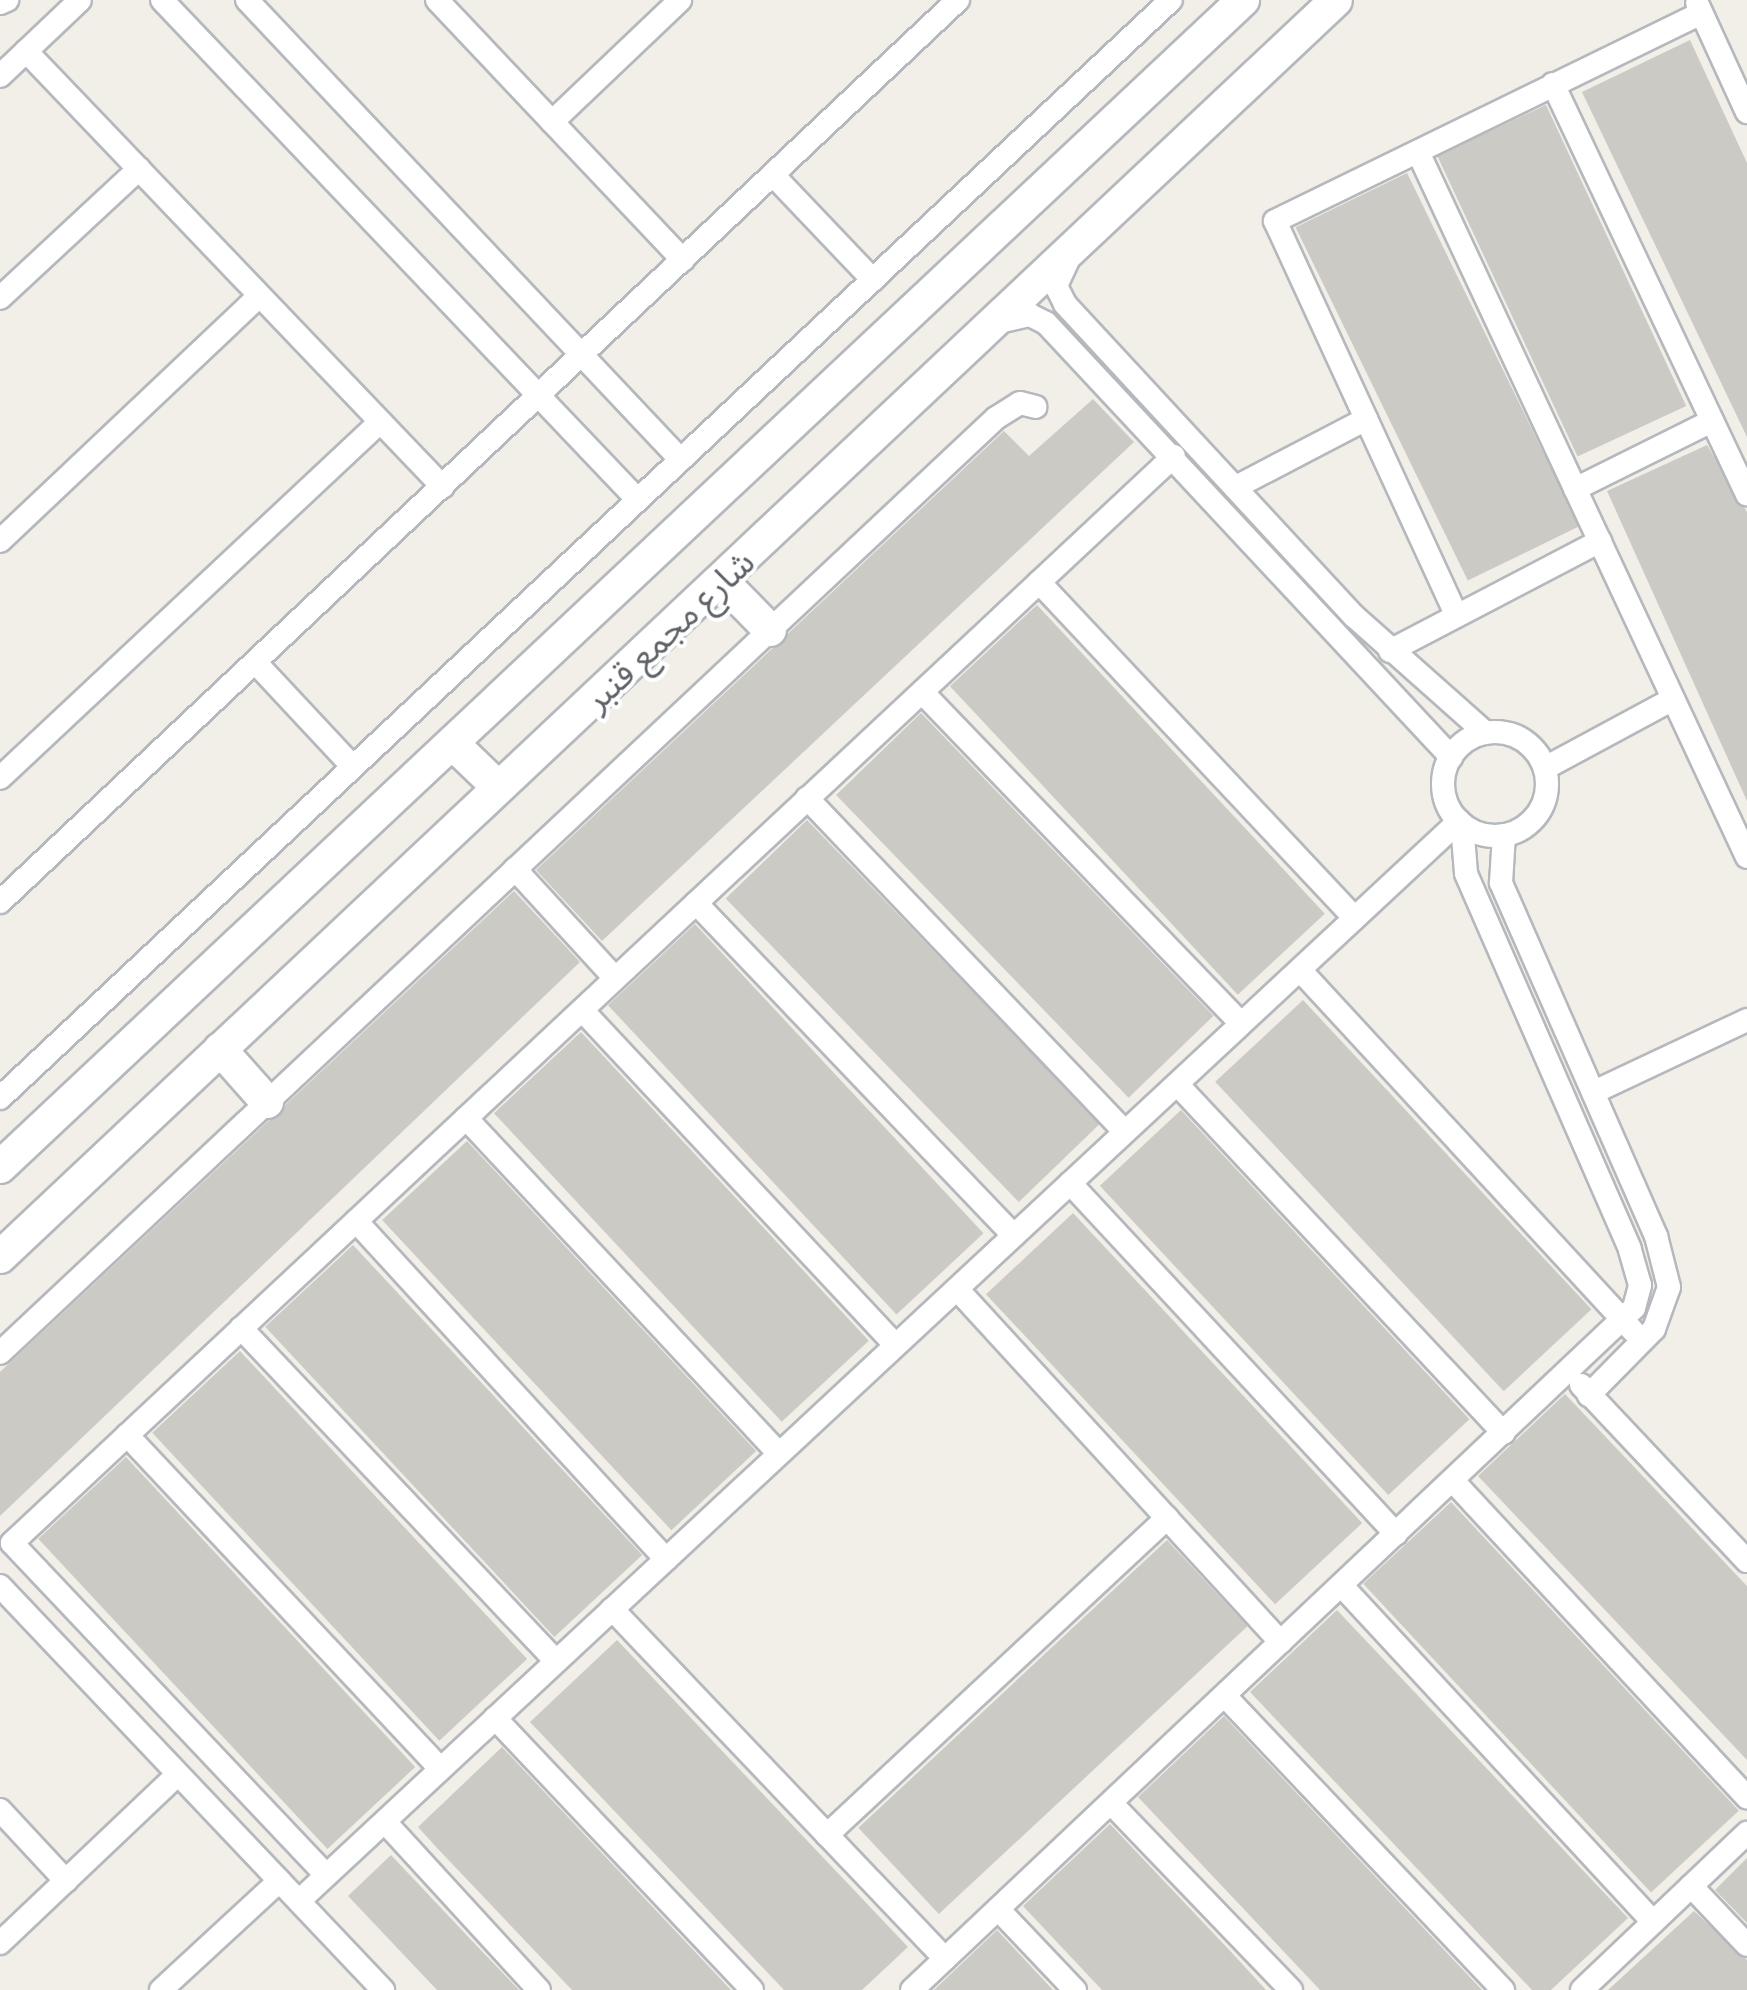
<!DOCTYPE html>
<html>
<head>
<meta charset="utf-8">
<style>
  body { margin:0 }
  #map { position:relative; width:1747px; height:1990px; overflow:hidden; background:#f1efe8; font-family:"Exo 2","Noto Sans Arabic",sans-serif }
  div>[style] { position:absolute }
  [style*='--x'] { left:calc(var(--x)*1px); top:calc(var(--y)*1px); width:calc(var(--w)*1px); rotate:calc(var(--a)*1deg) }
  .building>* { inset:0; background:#cccac5; transform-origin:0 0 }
  .roads { filter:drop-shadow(2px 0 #b5b8bc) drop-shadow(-2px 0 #b5b8bc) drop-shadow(0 2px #b5b8bc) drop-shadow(0 -2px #b5b8bc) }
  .street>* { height:22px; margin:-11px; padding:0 11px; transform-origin:11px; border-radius:11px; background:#fff }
  .street>.ring { margin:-11px; padding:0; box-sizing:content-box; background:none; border:22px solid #fff; border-radius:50% }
  .secondary>* { height:32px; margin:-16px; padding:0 16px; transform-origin:16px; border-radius:16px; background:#fff }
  span { translate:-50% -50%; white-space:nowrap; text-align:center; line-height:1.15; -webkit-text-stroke:8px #fff; paint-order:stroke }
  .street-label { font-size:35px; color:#5f6368 }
</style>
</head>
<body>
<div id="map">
  <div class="building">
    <div style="clip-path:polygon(1690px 40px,1747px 163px,1747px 437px,1582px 92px)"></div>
    <div style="left:1546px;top:105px;width:332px;height:120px;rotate:65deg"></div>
    <div style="left:1407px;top:173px;width:393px;height:124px;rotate:64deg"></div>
    <div style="clip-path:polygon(1093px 399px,1134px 442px,602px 941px,536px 870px,1004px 431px,1029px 456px)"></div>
    <div style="clip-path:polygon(1707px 445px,1747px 512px,1747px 801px,1607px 491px)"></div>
    <div style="left:1037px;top:605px;width:422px;height:119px;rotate:47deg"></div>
    <div style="left:921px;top:713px;width:421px;height:118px;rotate:46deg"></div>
    <div style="left:807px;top:820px;width:422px;height:113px;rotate:46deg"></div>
    <div style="clip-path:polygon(514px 891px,580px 962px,0 1516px,0 1372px)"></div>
    <div style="left:695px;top:924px;width:423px;height:119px;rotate:47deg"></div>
    <div style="left:1303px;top:1000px;width:423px;height:120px;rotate:47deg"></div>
    <div style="left:581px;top:1032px;width:422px;height:119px;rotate:47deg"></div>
    <div style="left:1181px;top:1110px;width:423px;height:111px;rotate:47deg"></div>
    <div style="left:467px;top:1141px;width:424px;height:116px;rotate:47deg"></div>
    <div style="left:1073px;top:1213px;width:424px;height:119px;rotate:47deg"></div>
    <div style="left:353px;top:1245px;width:424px;height:120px;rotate:47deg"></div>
    <div style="left:240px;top:1351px;width:421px;height:120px;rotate:47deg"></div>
    <div style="clip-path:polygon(1565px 1394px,1747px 1586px,1747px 1760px,1478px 1476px)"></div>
    <div style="left:126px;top:1457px;width:424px;height:120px;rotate:47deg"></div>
    <div style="left:1451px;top:1502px;width:422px;height:120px;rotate:47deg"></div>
    <div style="left:1167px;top:1540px;width:118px;height:422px;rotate:47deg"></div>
    <div style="clip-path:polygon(1337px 1610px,1628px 1918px,1551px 1990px,1532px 1990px,1250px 1692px)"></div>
    <div style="clip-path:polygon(617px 1640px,908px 1947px,862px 1990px,784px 1990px,530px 1722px)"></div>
    <div style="clip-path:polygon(1224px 1716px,1482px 1990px,1320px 1990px,1138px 1797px)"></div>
    <div style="clip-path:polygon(502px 1747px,731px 1990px,572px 1990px,438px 1849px,418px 1827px)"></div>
    <div style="clip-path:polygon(1110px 1824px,1233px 1954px,1266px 1990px,1102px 1990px,1023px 1906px)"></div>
    <div style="clip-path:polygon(391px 1855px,475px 1944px,519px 1990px,437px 1990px,348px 1896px)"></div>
    <div style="clip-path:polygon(1747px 1858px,1747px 1923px,1715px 1890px)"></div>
    <div style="clip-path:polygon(1694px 1911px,1747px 1960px,1747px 1990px,1608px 1990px)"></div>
    <div style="clip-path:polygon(997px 1930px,1053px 1990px,934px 1990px)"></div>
  </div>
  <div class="roads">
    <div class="street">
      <div style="--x:162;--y:0;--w:690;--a:46.41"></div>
      <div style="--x:247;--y:0;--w:632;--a:46.67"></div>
      <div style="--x:437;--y:0;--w:358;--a:46.6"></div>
      <div style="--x:0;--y:3;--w:8;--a:-23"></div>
      <div style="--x:1697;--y:3;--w:120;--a:65.4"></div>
      <div style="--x:26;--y:51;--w:603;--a:46.28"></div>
      <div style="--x:0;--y:76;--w:110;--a:-43.5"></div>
      <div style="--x:1553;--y:84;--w:454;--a:64.7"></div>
      <div style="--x:552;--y:122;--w:177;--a:-43.6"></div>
      <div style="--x:1418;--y:152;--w:778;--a:64.98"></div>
      <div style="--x:773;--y:175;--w:145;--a:46.4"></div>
      <div style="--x:1068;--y:260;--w:29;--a:115"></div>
      <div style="--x:1056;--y:286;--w:20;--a:63"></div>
      <div style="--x:1065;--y:304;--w:425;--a:47.2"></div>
      <div style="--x:1354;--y:616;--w:176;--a:41.6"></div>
      <div style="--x:0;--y:298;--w:190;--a:-42.9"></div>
      <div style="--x:999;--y:322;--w:32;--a:-13"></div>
      <div style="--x:1030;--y:315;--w:18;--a:27"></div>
      <div style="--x:1046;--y:323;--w:594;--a:46.98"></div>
      <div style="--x:1236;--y:487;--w:147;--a:-27.6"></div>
      <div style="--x:1575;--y:489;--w:153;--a:-26.4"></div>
      <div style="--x:0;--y:541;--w:357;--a:-43.4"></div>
      <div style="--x:1039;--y:582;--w:461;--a:46.8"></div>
      <div style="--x:1454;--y:610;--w:428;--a:-114.7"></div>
      <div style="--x:1275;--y:221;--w:474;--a:-26"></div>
      <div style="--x:1390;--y:651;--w:237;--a:-27.6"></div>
      <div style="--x:256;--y:663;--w:142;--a:47"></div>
      <div style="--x:922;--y:692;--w:460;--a:46.1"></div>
      <div class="ring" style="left:1443px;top:732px;width:82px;height:82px"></div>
      <div style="--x:1545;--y:768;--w:145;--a:-28.3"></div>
      <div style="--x:0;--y:778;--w:521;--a:-43.13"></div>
      <div style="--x:807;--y:798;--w:461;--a:46.4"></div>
      <div style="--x:1504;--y:835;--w:48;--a:93.6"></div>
      <div style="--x:1501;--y:883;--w:386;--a:66.3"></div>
      <div style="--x:1656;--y:1236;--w:53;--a:75.7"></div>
      <div style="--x:1669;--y:1287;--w:45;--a:109.7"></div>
      <div style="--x:1654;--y:1329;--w:93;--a:134.6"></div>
      <div style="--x:515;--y:869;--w:148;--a:47.5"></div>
      <div style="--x:0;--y:902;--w:1316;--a:-43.28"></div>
      <div style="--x:696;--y:903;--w:460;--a:46.3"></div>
      <div style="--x:1300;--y:970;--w:491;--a:47.3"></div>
      <div style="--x:582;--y:1010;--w:459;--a:46.9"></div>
      <div style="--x:1177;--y:1084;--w:478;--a:46.9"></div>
      <div style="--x:1594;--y:1092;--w:169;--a:-25.2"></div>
      <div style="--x:0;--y:1098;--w:1605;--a:-43.16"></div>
      <div style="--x:466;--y:1118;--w:459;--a:47"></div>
      <div style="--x:1070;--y:1183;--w:479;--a:47.1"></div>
      <div style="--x:356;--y:1221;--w:459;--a:47.5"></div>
      <div style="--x:957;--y:1289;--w:479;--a:47.5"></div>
      <div style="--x:241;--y:1328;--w:458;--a:46.6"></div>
      <div style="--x:0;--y:1353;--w:1366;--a:-43.19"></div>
      <div style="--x:996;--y:418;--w:28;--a:-32"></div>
      <div style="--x:1020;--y:403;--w:16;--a:14"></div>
      <div style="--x:1581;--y:1385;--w:242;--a:46.7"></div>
      <div style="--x:127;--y:1435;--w:458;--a:46.8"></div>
      <div style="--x:1453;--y:1481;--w:432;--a:47.1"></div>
      <div style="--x:0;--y:1586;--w:557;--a:46.53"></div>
      <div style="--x:1342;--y:1586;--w:458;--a:47.2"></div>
      <div style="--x:612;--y:1609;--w:483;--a:46.4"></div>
      <div style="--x:1225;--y:1696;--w:405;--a:46.6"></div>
      <div style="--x:495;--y:1718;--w:374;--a:46.6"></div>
      <div style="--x:1112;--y:1804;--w:258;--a:46.1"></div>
      <div style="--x:0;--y:1810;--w:97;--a:47.1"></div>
      <div style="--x:385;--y:1822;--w:228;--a:47.5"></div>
      <div style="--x:827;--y:1835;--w:465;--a:-43"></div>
      <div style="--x:326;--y:1875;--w:457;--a:-133.4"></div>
      <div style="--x:12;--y:1543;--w:1591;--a:-43.09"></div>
      <div style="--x:1691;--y:1886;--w:81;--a:46.5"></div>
      <div style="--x:299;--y:1901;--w:1585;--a:-42.95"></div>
      <div style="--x:998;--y:1909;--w:112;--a:46.5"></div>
      <div style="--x:0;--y:1943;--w:245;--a:-43.5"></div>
      <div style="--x:161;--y:1990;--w:161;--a:-42.7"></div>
      <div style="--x:912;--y:1990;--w:993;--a:-43.37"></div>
      <div style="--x:1634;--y:1308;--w:24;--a:-75"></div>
      <div style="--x:1640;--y:1285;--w:37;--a:-106"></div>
      <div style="--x:1630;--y:1249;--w:410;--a:-113.6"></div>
      <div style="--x:1466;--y:873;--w:49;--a:-94.7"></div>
      <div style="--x:1582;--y:1990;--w:228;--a:-43.6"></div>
    </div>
    <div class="secondary">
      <div style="--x:721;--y:580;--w:70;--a:45.6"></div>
      <div style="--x:452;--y:743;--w:64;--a:43.7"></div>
      <div style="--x:220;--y:1049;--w:71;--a:48.4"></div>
      <div style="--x:0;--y:1167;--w:1705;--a:-43.19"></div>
      <div style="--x:0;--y:1257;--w:1834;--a:-43.25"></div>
    </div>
  </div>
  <div class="street-label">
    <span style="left:668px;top:629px;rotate:-43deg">شارع مجمع قنبر</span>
  </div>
</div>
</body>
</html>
